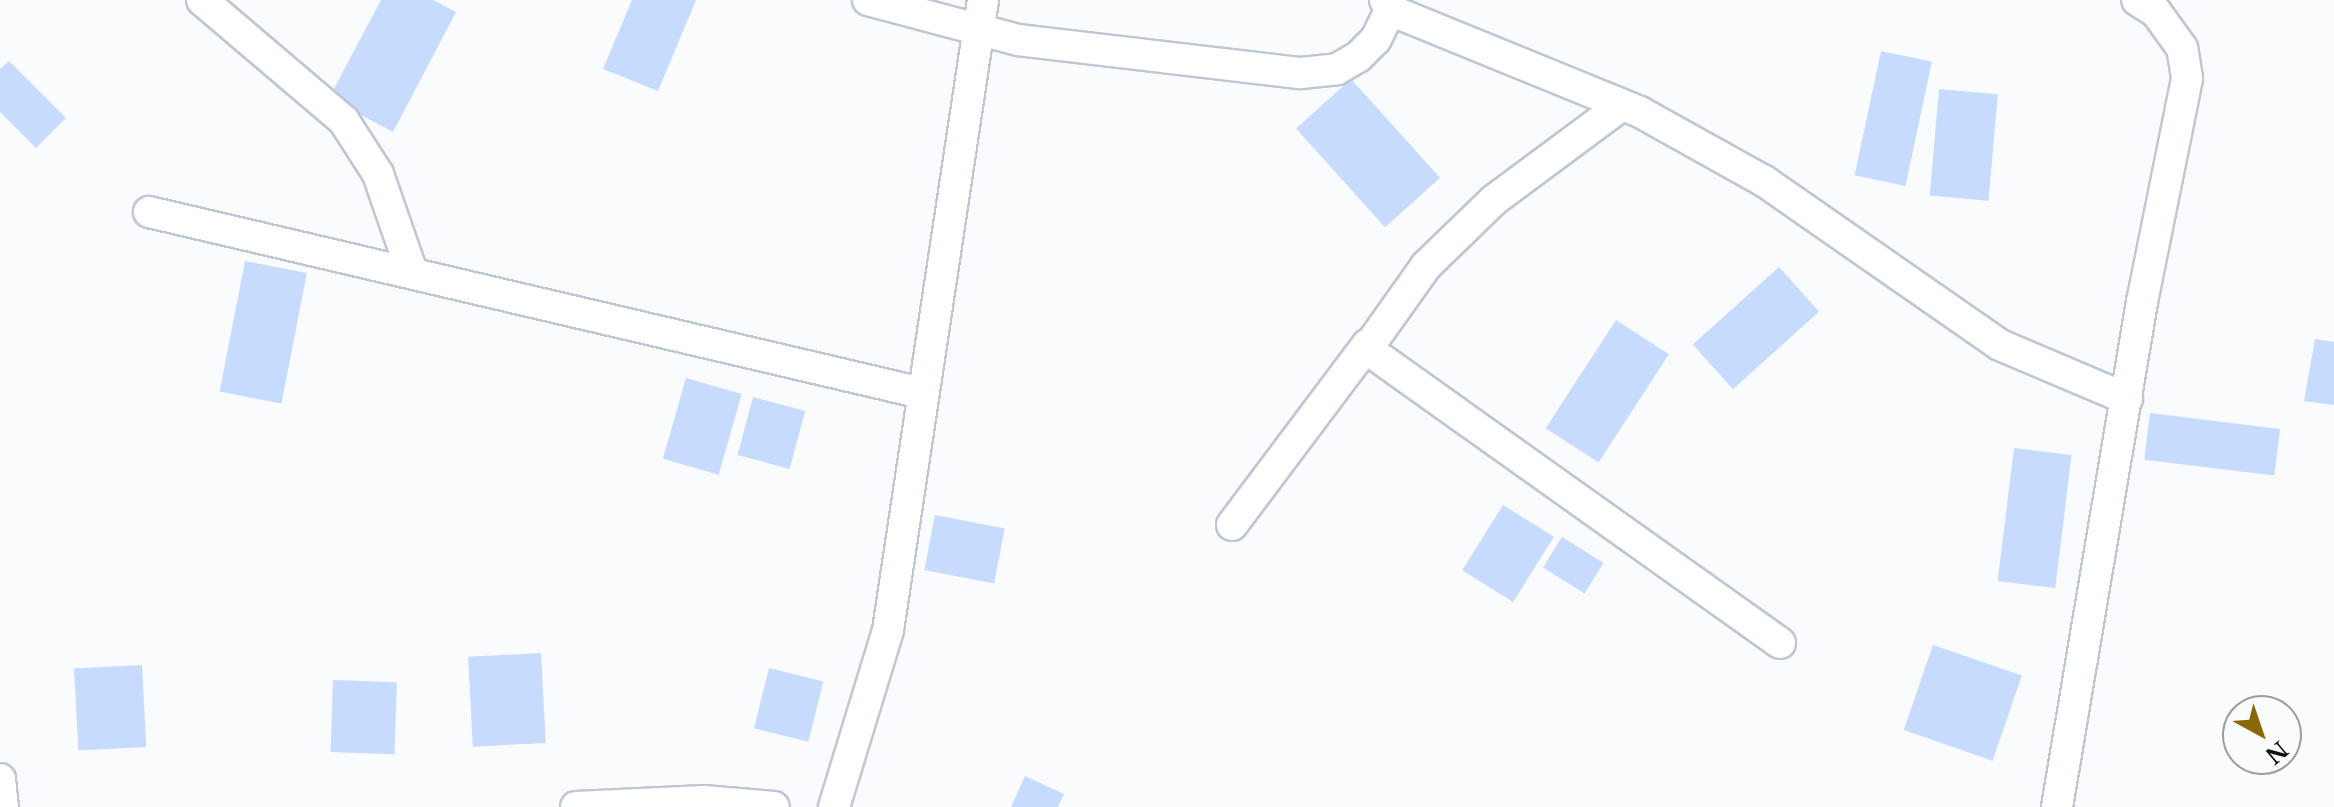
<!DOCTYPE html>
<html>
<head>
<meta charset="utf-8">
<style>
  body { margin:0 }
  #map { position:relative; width:2334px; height:807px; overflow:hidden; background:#f9fbfd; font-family:"Libre Baskerville",serif }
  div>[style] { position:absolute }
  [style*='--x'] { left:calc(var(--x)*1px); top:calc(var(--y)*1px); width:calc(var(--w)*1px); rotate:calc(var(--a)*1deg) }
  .building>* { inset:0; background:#c6dbfd; transform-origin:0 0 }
  .roads { filter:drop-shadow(2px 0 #c0c7d4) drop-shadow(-2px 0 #c0c7d4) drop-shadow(0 2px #c0c7d4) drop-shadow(0 -2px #c0c7d4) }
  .street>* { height:30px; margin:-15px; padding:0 15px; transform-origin:15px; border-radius:15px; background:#fff }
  span { translate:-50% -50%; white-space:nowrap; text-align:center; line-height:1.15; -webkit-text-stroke:7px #f9fbfd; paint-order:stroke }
  .north { position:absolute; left:2222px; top:695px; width:80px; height:80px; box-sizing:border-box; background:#f9fbfd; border:2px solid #9b9da0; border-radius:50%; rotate:140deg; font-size:22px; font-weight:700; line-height:32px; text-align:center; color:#0f1115 }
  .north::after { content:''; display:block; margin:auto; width:28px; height:36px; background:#8c6708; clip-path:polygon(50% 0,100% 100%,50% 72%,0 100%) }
</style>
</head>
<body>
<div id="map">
  <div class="building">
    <div style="clip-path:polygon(381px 0,433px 0,456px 12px,393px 132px,329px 98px)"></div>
    <div style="clip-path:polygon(632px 0,696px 0,658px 91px,603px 69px)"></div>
    <div style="left:1881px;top:51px;width:52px;height:127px;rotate:12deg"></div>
    <div style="clip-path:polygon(9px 61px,66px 118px,36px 148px,0 112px,0 69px)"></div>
    <div style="left:1351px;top:79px;width:133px;height:74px;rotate:48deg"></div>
    <div style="left:1939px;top:89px;width:59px;height:107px;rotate:5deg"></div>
    <div style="left:245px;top:261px;width:63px;height:133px;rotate:11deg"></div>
    <div style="left:1779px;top:267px;width:60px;height:116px;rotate:48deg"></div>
    <div style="left:1616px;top:320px;width:63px;height:129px;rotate:33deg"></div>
    <div style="clip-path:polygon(2315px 339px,2334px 342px,2334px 405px,2304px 401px)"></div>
    <div style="left:686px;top:378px;width:58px;height:84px;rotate:16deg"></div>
    <div style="left:753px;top:397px;width:54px;height:60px;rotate:15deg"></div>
    <div style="left:2150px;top:413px;width:131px;height:47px;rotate:7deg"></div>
    <div style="left:2014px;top:448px;width:58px;height:134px;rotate:7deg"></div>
    <div style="left:1503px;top:505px;width:60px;height:77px;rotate:32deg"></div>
    <div style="left:935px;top:515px;width:71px;height:56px;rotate:11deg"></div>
    <div style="left:1562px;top:537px;width:49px;height:36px;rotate:32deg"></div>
    <div style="left:1933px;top:645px;width:94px;height:90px;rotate:19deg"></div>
    <div style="left:541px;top:653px;width:90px;height:73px;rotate:87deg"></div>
    <div style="left:142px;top:665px;width:82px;height:68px;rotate:87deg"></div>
    <div style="left:769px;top:668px;width:56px;height:62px;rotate:14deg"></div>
    <div style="left:333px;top:680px;width:64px;height:72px;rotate:2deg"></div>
    <div style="clip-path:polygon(1025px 776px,1064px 794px,1058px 807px,1011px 807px)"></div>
  </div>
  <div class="roads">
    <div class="street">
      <div style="--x:202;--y:0;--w:187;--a:40.4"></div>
      <div style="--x:344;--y:121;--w:63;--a:57.3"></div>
      <div style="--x:378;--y:174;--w:104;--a:70.9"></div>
      <div style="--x:868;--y:0;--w:155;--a:14.9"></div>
      <div style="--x:1018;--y:40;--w:285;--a:6.7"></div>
      <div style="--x:1301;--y:73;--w:36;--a:-6"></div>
      <div style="--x:1337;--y:69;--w:24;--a:-30"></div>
      <div style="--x:1358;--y:57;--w:25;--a:-45"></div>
      <div style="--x:1376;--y:39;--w:32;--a:-64"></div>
      <div style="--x:1385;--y:0;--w:11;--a:63"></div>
      <div style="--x:1390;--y:10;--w:270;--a:22.2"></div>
      <div style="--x:1640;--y:112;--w:142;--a:29.1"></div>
      <div style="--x:1764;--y:181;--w:287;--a:34.8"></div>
      <div style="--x:2000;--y:345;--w:138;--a:23"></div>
      <div style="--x:1622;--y:105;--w:159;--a:143.4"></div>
      <div style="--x:1494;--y:200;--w:95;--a:135.9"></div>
      <div style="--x:1426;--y:266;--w:102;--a:125.4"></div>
      <div style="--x:1367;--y:349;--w:507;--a:35.45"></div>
      <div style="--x:149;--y:212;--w:794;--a:13.18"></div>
      <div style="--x:1232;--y:525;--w:226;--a:-53.1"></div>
      <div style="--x:0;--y:779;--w:28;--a:84"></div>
      <div style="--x:576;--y:807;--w:128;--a:-2.7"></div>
      <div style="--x:704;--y:801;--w:70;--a:4.9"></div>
      <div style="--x:834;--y:807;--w:185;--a:-73"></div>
      <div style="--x:888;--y:630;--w:637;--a:-81.42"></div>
      <div style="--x:2057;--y:807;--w:512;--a:-80.45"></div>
      <div style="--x:2142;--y:302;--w:228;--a:-78.6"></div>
      <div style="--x:2187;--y:78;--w:30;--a:-99"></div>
      <div style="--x:2182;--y:48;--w:44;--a:-125.8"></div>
      <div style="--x:2156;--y:12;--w:22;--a:-148"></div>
    </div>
  </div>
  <div class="north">N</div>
</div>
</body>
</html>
